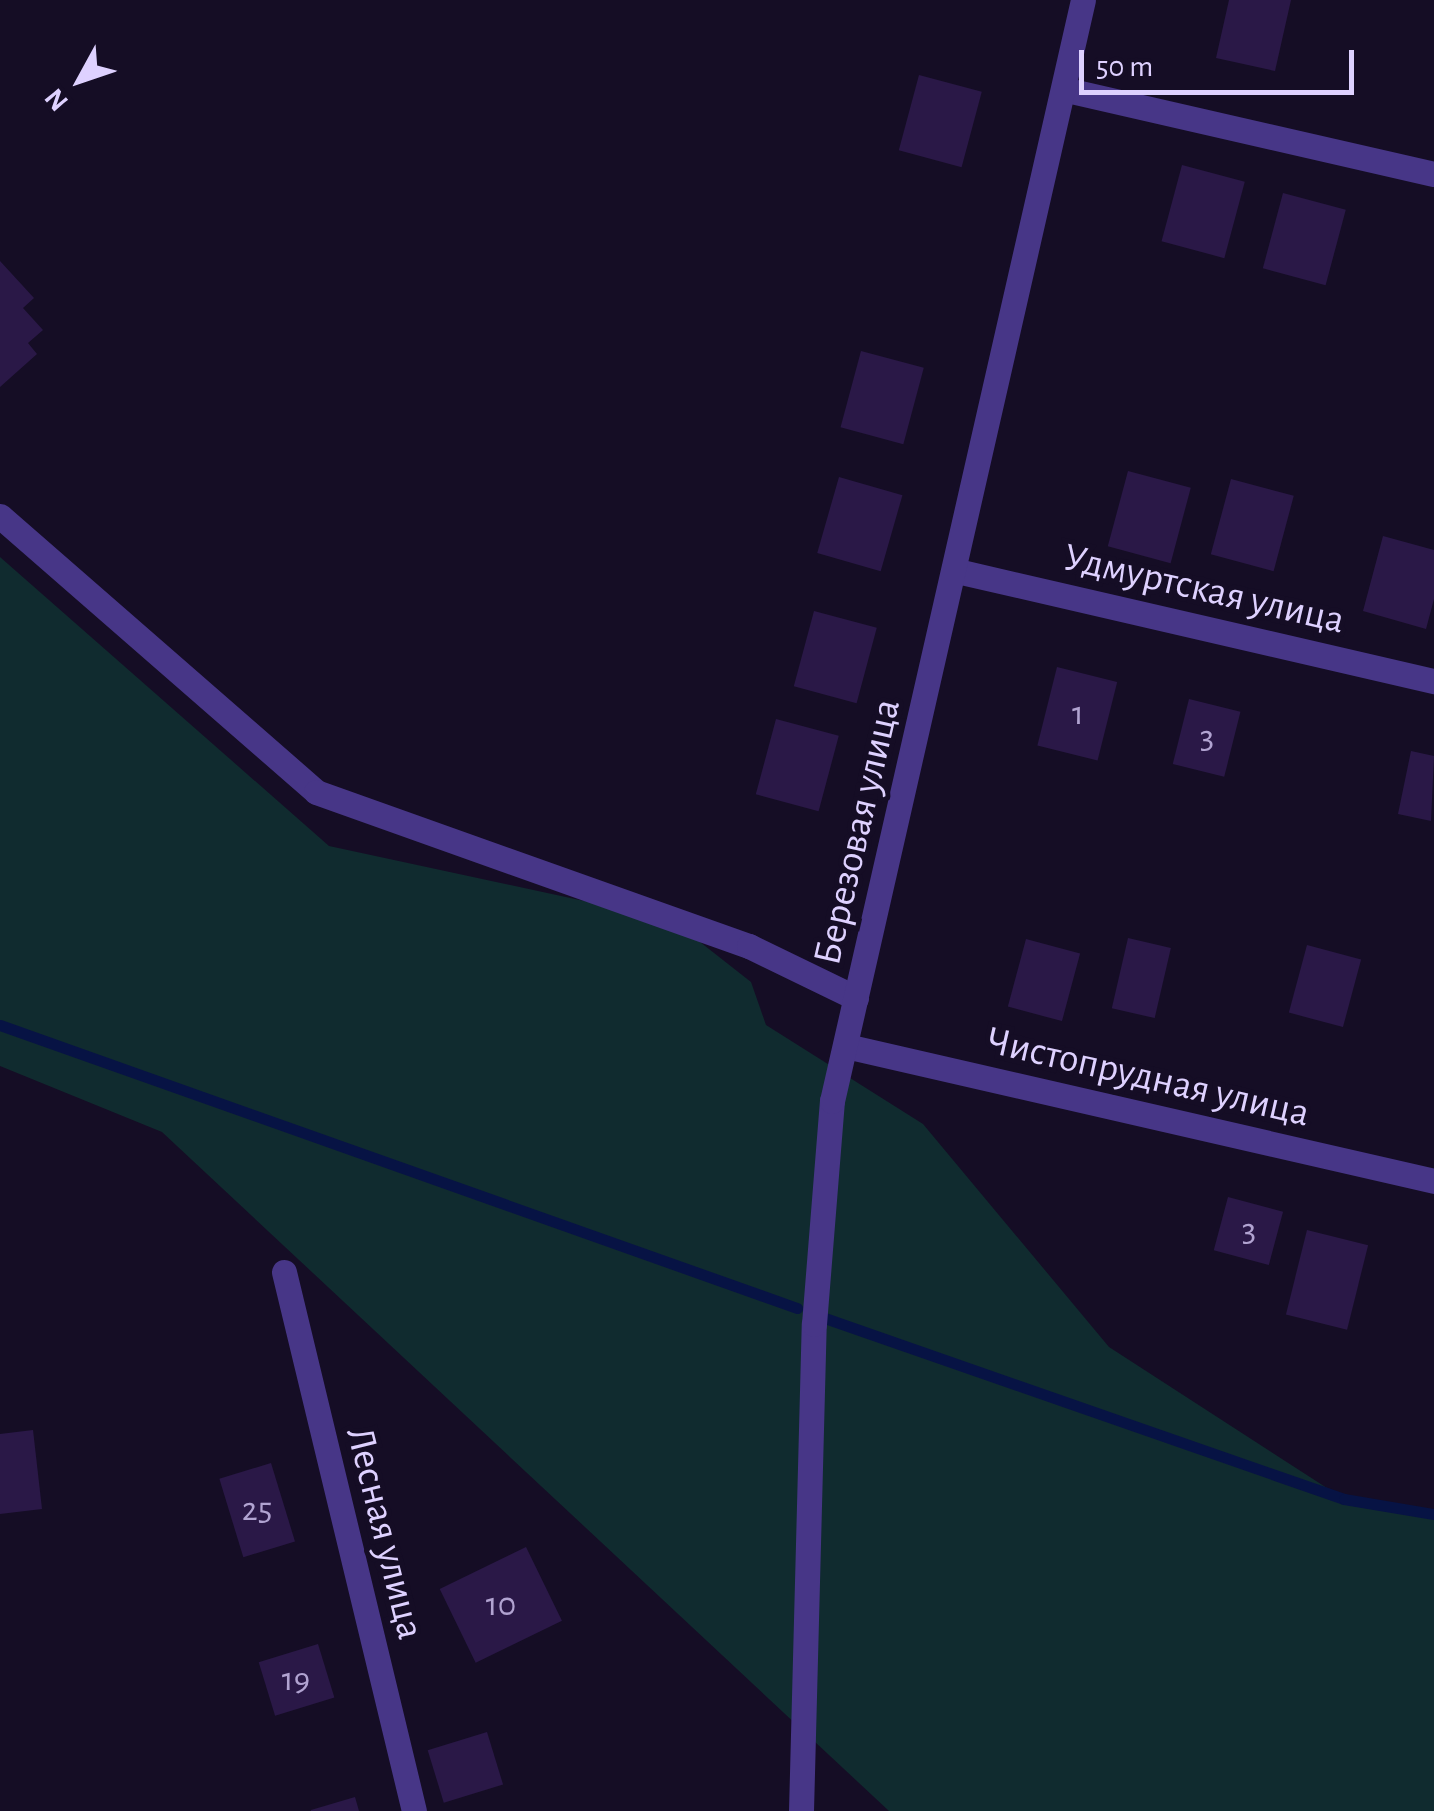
<!DOCTYPE html>
<html>
<head>
<meta charset="utf-8">
<style>
  body { margin:0 }
  #map { position:relative; width:1434px; height:1811px; overflow:hidden; background:#150d25; font-family:"Alegreya Sans",sans-serif }
  div>[style] { position:absolute }
  [style*='--x'] { left:calc(var(--x)*1px); top:calc(var(--y)*1px); width:calc(var(--w)*1px); rotate:calc(var(--a)*1deg) }
  .green>* { inset:0; background:#102b2f }
  .stream>* { height:11px; margin:-5.5px; padding:0 5.5px; transform-origin:5.5px; border-radius:5.5px; background:#071344 }
  .building>* { inset:0; background:#2a1847; transform-origin:0 0 }
  .minor>* { height:25px; margin:-12.5px; padding:0 12.5px; transform-origin:12.5px; border-radius:12.5px; background:#473687 }
  span { translate:-50% -50%; white-space:nowrap; text-align:center; line-height:1.15; -webkit-text-stroke:10px #150d25; paint-order:stroke }
  .number-label { font-size:35px; color:#b1a3d1 }
  .number-label span { -webkit-text-stroke-width:0 }
  .street-label { font-size:40px; color:#ded1ff }
  .north { position:absolute; left:30px; top:30px; width:100px; height:100px; -webkit-text-stroke:8px #150d25; paint-order:stroke; rotate:230deg; font-size:28px; font-weight:700; line-height:40px; text-align:center; color:#ded1ff }
  .north::after { content:''; display:block; margin:auto; width:35px; height:45px; background:#ded1ff; clip-path:polygon(50% 0,100% 100%,50% 72%,0 100%) }
  .scale { position:absolute; left:1079px; top:50px; width:275px; height:45px; box-sizing:border-box; border:5px solid #ded1ff; border-top:0; padding-left:12px; font-size:30px; line-height:35px; white-space:nowrap; color:#ded1ff; -webkit-text-stroke:8px #150d25; paint-order:stroke }
</style>
</head>
<body>
<div id="map">
  <div class="green">
    <div style="clip-path:polygon(0 557px,329px 846px,672px 920px,751px 982px,766px 1025px,923px 1124px,1109px 1347px,1344px 1499px,1434px 1519px,1434px 1811px,889px 1811px,162px 1132px,0 1066px)"></div>
  </div>
  <div class="stream">
    <div style="--x:0;--y:1025;--w:846;--a:19.55"></div>
    <div style="--x:819;--y:1316;--w:556;--a:19.22"></div>
    <div style="--x:1344;--y:1499;--w:91;--a:9.5"></div>
  </div>
  <div class="building">
    <div style="clip-path:polygon(1229px 0,1291px 0,1275px 71px,1216px 58px)"></div>
    <div style="left:919px;top:75px;width:65px;height:78px;rotate:15deg"></div>
    <div style="left:1182px;top:165px;width:65px;height:79px;rotate:15deg"></div>
    <div style="left:1283px;top:193px;width:65px;height:78px;rotate:15deg"></div>
    <div style="clip-path:polygon(0 261px,34px 298px,23px 308px,43px 330px,28px 343px,37px 354px,0 387px)"></div>
    <div style="left:861px;top:351px;width:65px;height:79px;rotate:15deg"></div>
    <div style="left:1128px;top:471px;width:65px;height:78px;rotate:15deg"></div>
    <div style="left:839px;top:477px;width:66px;height:79px;rotate:16deg"></div>
    <div style="left:1231px;top:479px;width:65px;height:78px;rotate:15deg"></div>
    <div style="clip-path:polygon(1383px 536px,1434px 550px,1434px 599px,1426px 629px,1363px 611px)"></div>
    <div style="left:814px;top:611px;width:65px;height:78px;rotate:15deg"></div>
    <div style="left:1057px;top:667px;width:62px;height:81px;rotate:14deg"></div>
    <div style="left:1189px;top:699px;width:53px;height:67px;rotate:14deg"></div>
    <div style="left:776px;top:719px;width:65px;height:78px;rotate:15deg"></div>
    <div style="clip-path:polygon(1411px 751px,1434px 756px,1431px 821px,1398px 814px)"></div>
    <div style="left:1128px;top:938px;width:44px;height:72px;rotate:13deg"></div>
    <div style="left:1026px;top:939px;width:56px;height:70px;rotate:15deg"></div>
    <div style="left:1307px;top:945px;width:56px;height:70px;rotate:15deg"></div>
    <div style="left:1228px;top:1197px;width:57px;height:55px;rotate:15deg"></div>
    <div style="left:1307px;top:1230px;width:63px;height:87px;rotate:14deg"></div>
    <div style="clip-path:polygon(33px 1430px,42px 1509px,0 1514px,0 1434px)"></div>
    <div style="left:271px;top:1463px;width:82px;height:54px;rotate:73deg"></div>
    <div style="left:526px;top:1547px;width:82px;height:96px;rotate:64deg"></div>
    <div style="left:318px;top:1644px;width:56px;height:62px;rotate:73deg"></div>
    <div style="left:487px;top:1732px;width:55px;height:62px;rotate:73deg"></div>
    <div style="clip-path:polygon(355px 1797px,359px 1811px,311px 1811px,311px 1810px)"></div>
  </div>
  <div class="minor">
    <div style="--x:1067;--y:90;--w:376;--a:12.9"></div>
    <div style="--x:0;--y:516;--w:420;--a:41.1"></div>
    <div style="--x:316;--y:792;--w:460;--a:19.6"></div>
    <div style="--x:749;--y:946;--w:119;--a:25.9"></div>
    <div style="--x:957;--y:571;--w:490;--a:13"></div>
    <div style="--x:846;--y:1046;--w:603;--a:12.93"></div>
    <div style="--x:284;--y:1272;--w:554;--a:76.44"></div>
    <div style="--x:801;--y:1811;--w:487;--a:-88.5"></div>
    <div style="--x:814;--y:1324;--w:224;--a:-85.4"></div>
    <div style="--x:832;--y:1101;--w:1129;--a:-77.16"></div>
  </div>
  <div class="number-label">
    <span style="left:1078px;top:714px">1</span>
    <span style="left:1207px;top:738px">3</span>
    <span style="left:1249px;top:1231px">3</span>
    <span style="left:257px;top:1510px">25</span>
    <span style="left:501px;top:1605px">10</span>
    <span style="left:296px;top:1680px">19</span>
  </div>
  <div class="street-label">
    <span style="left:1204px;top:589px;rotate:13deg">Удмуртская улица</span>
    <span style="left:857px;top:832px;rotate:-77deg">Березовая улица</span>
    <span style="left:1148px;top:1077px;rotate:13deg">Чистопрудная улица</span>
    <span style="left:385px;top:1533px;rotate:76deg">Лесная улица</span>
  </div>
  <div class="north">N</div>
  <div class="scale">50 m</div>
</div>
</body>
</html>
